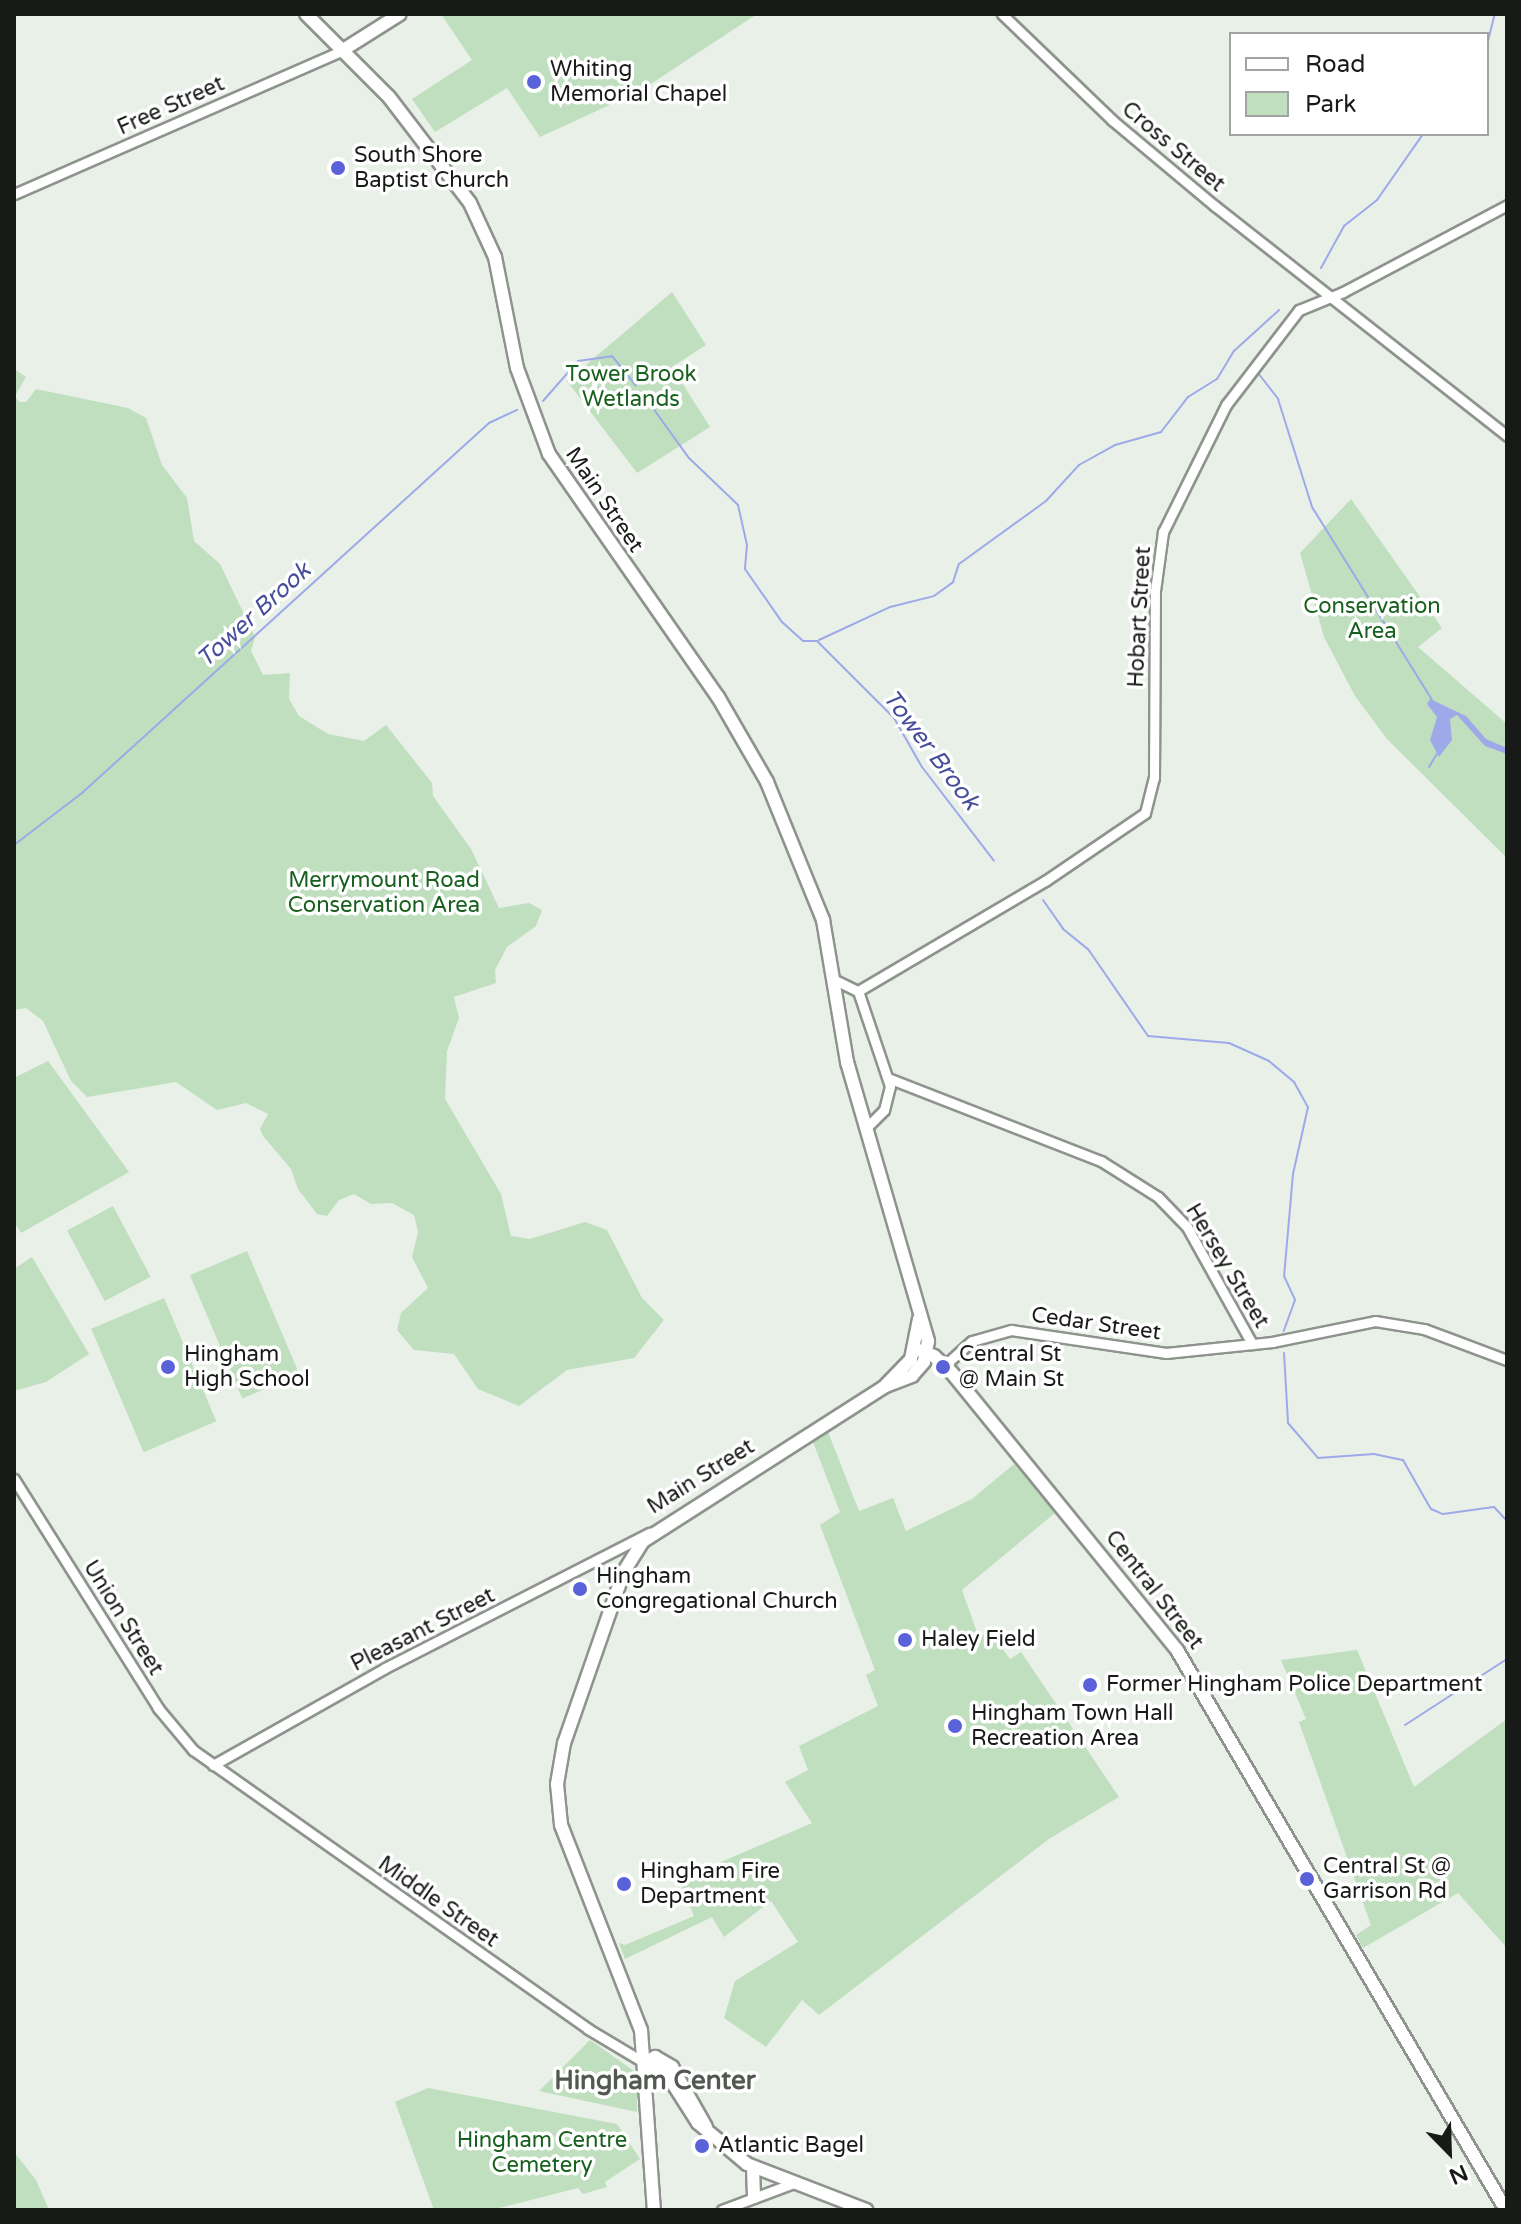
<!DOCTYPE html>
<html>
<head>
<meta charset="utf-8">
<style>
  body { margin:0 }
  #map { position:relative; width:1521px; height:2224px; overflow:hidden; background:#e8f0e8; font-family:"Varela Round",sans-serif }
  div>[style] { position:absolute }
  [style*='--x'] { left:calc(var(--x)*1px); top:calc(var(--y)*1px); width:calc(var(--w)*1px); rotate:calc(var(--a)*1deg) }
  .green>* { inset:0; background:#bfdfbe; transform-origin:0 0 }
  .water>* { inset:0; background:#9ea9e9 }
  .stream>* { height:2px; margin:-1px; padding:0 1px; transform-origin:1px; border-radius:1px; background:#9ea9e9 }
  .roads { filter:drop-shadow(2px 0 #8e948d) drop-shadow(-2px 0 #8e948d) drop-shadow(0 2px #8e948d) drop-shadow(0 -2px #8e948d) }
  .minor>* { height:9px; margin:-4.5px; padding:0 4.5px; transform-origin:4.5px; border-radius:4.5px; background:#fff }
  .major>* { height:12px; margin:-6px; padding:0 6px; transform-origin:6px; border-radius:6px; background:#fff }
  .dots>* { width:22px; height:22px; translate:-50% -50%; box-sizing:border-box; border:4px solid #fff; border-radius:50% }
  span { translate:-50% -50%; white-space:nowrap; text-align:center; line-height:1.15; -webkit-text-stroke:7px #fff; paint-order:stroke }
  .poi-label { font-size:22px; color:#181a18 }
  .left { translate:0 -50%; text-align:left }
  .street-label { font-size:22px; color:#181a18 }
  .park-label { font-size:22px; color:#18601d }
  .water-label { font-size:24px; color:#464e9b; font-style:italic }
  .quarter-label { font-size:26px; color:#535852; font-weight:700 }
  .frame { position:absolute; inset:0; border:16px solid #181a18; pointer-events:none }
  .legend { position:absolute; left:1229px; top:32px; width:260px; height:104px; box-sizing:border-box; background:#fff; border:2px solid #a3a3a3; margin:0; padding:10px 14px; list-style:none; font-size:24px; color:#181a18 }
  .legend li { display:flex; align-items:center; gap:16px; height:40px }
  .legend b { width:40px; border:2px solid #a3a3a3 }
  .north { position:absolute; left:1409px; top:2112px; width:80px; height:80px; -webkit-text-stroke:6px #fff; paint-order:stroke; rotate:157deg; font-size:22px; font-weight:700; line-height:32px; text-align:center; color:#181a18 }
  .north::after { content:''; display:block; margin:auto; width:28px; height:36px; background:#181a18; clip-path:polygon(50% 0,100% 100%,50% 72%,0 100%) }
</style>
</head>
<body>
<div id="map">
  <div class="green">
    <div style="clip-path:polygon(441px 14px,757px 14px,640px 91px,540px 137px,507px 88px,435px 132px,412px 99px,472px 60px)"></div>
    <div style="clip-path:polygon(672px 292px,706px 345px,672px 367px,710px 427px,637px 473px,567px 381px)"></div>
    <div style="clip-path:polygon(14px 369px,26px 377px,15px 396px,19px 402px,26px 402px,36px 389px,128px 408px,146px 418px,162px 465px,187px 498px,194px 541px,220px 564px,255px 637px,251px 651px,263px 675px,290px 673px,289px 699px,299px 716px,328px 734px,364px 741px,386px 725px,432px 783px,433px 796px,471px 849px,499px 908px,529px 903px,542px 910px,536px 926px,507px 947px,495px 970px,496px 983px,454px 997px,459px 1018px,447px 1051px,445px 1099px,501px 1194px,511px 1236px,530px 1239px,585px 1222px,607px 1230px,642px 1298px,664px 1320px,634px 1358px,567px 1370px,519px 1406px,478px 1389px,454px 1354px,414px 1350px,397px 1330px,401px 1313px,428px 1288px,412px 1257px,418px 1232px,414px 1215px,392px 1203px,371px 1204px,354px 1194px,339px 1200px,327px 1216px,317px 1214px,298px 1189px,291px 1169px,263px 1136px,260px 1129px,268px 1114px,246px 1103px,217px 1110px,176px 1082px,87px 1097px,71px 1081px,43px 1021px,26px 1008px,14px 1010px)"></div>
    <div style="clip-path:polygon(1351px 499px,1442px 628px,1418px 647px,1507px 724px,1507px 858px,1387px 739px,1355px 696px,1324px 637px,1300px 553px)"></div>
    <div style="clip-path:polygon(48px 1061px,129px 1172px,21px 1233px,14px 1222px,14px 1078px)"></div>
    <div style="left:113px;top:1206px;width:80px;height:52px;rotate:62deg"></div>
    <div style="left:247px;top:1251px;width:134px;height:62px;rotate:67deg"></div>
    <div style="clip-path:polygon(32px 1257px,89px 1354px,46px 1382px,14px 1391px,14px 1269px)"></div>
    <div style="left:164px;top:1298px;width:134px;height:79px;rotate:67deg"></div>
    <div style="clip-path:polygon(828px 1432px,859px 1511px,893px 1498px,906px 1531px,972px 1499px,1014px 1464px,1055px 1513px,962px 1590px,979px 1638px,989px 1631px,1010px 1659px,1021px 1652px,1119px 1797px,1049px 1839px,819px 2015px,802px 2000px,766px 2047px,724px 2018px,735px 1981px,798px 1942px,771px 1901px,724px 1937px,712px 1917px,625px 1959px,619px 1943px,625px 1945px,694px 1916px,679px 1880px,812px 1823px,785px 1782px,808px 1770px,799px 1746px,878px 1706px,866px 1675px,875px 1670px,820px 1525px,840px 1512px,813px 1442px)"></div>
    <div style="clip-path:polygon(1357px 1650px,1414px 1787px,1507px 1719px,1507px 1948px,1458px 1893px,1363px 1948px,1356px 1935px,1371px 1925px,1299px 1722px,1306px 1719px,1281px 1660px)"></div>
    <div style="clip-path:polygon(590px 2040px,637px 2073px,637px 2112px,539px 2091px)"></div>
    <div style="clip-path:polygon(428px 2088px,617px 2124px,640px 2159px,605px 2182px,607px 2187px,583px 2194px,578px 2188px,491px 2210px,434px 2210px,395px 2102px)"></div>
    <div style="clip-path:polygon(14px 2152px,36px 2180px,49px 2210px,14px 2210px)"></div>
  </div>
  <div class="water">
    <div style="clip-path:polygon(1430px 699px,1466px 716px,1486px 739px,1507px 748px,1507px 754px,1485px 746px,1457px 715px,1450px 719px,1452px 740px,1439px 757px,1430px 740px,1437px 717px,1427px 704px)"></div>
  </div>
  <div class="stream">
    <div style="--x:1487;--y:45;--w:32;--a:-76"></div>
    <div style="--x:1321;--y:268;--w:48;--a:-61.3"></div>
    <div style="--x:1344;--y:226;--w:42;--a:-38.2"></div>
    <div style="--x:1377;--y:200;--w:80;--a:-55.1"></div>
    <div style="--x:1258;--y:373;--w:33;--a:52"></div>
    <div style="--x:1278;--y:399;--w:113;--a:72.5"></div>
    <div style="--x:1312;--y:507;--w:227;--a:58.1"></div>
    <div style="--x:543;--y:401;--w:53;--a:-48.8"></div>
    <div style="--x:578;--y:361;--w:34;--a:-8"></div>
    <div style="--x:612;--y:356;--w:38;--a:51"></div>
    <div style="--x:650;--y:404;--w:67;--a:54.2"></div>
    <div style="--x:689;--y:458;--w:68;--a:43.8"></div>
    <div style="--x:738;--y:505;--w:41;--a:77.3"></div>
    <div style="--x:747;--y:545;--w:24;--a:95"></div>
    <div style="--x:745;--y:569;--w:65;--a:55.1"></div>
    <div style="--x:782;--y:622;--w:28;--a:42"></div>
    <div style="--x:803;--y:641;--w:14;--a:0"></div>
    <div style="--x:817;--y:641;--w:109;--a:45"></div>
    <div style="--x:894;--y:718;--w:56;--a:60.3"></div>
    <div style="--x:922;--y:767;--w:118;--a:52.5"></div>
    <div style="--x:819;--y:640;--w:78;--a:-24.9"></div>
    <div style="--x:890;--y:607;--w:45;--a:-14"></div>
    <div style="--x:934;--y:596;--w:24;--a:-36"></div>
    <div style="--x:953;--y:582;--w:19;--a:-72"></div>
    <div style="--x:959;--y:564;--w:107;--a:-35.9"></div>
    <div style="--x:1046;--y:501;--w:49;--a:-47.5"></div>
    <div style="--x:1079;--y:465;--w:41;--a:-29.1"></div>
    <div style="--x:1115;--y:445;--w:48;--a:-15.8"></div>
    <div style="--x:1161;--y:432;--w:44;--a:-52.4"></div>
    <div style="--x:1188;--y:397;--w:34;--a:-32"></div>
    <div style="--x:1217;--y:379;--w:33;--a:-59"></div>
    <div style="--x:1234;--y:351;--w:61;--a:-42.3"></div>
    <div style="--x:1429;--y:767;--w:17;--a:-59"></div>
    <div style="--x:14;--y:845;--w:86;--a:-37.4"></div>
    <div style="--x:82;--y:793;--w:550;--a:-42.27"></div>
    <div style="--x:489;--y:423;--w:31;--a:-25"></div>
    <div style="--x:1043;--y:900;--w:35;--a:55"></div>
    <div style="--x:1063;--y:929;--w:32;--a:39"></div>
    <div style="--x:1088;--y:949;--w:106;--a:55.4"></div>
    <div style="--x:1148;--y:1036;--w:81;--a:4.9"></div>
    <div style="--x:1229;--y:1043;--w:44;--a:24.2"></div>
    <div style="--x:1269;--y:1061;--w:33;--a:40"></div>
    <div style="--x:1294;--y:1082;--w:29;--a:61"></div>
    <div style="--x:1308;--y:1107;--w:69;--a:102.6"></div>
    <div style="--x:1293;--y:1174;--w:102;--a:95"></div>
    <div style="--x:1284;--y:1276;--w:26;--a:65"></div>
    <div style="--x:1295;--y:1300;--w:33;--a:110"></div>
    <div style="--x:1284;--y:1353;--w:70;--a:86.7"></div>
    <div style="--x:1288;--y:1423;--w:46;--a:49.4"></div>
    <div style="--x:1318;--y:1458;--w:56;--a:-4.1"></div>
    <div style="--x:1374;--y:1454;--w:30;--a:12"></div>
    <div style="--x:1403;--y:1460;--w:56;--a:60.3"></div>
    <div style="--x:1431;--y:1509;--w:13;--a:23"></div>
    <div style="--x:1443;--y:1514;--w:51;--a:-7.8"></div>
    <div style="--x:1494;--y:1507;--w:19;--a:47"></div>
    <div style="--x:1405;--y:1725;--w:121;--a:-32.9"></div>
  </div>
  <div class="roads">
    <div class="minor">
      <div style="--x:1002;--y:14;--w:153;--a:43.9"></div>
      <div style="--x:1112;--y:120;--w:134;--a:39.9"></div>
      <div style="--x:1215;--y:206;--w:372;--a:38.2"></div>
      <div style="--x:14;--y:194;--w:359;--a:-23.6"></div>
      <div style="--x:835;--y:980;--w:25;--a:26"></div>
      <div style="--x:858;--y:991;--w:100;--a:71.4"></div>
      <div style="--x:890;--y:1086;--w:25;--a:104"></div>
      <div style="--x:884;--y:1110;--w:27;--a:135"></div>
      <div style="--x:858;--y:991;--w:217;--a:-30.5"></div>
      <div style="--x:1045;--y:881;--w:121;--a:-34.2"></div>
      <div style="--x:1145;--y:813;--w:36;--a:-76"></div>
      <div style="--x:1154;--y:778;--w:187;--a:-89.7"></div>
      <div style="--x:1155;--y:591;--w:60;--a:-82.3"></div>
      <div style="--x:1163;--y:532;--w:142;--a:-63.6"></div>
      <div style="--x:1226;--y:405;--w:120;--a:-52.5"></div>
      <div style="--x:1299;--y:310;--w:48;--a:-22.2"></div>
      <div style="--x:1343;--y:292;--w:186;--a:-27.9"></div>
      <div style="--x:888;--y:1078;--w:229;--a:21.3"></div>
      <div style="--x:1101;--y:1161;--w:67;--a:32.3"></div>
      <div style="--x:1158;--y:1197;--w:42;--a:46"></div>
      <div style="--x:1187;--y:1227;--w:134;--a:60.9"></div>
      <div style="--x:945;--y:1365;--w:36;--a:-42"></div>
      <div style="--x:972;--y:1341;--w:41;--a:-15.8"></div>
      <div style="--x:1011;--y:1330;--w:157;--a:8.4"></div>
      <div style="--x:1166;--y:1353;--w:107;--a:-5.9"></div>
      <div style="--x:1272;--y:1342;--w:105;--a:-11.5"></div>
      <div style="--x:1375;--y:1321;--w:50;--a:9.3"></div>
      <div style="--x:1424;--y:1329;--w:89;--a:20.5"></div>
      <div style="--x:14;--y:1479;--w:271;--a:57.8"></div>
      <div style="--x:158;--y:1708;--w:55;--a:50.2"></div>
      <div style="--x:193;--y:1750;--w:484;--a:35.2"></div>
      <div style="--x:588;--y:2029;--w:66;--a:30.8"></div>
      <div style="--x:213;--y:1765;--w:197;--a:-29.4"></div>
      <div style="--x:385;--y:1668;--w:297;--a:-27.1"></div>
      <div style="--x:722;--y:2210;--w:77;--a:-20.6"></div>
    </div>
    <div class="major">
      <div style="--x:306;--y:14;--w:117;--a:45"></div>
      <div style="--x:389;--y:97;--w:133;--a:52.6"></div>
      <div style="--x:470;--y:203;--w:60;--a:65.2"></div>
      <div style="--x:495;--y:257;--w:113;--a:78.8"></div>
      <div style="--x:517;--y:368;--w:92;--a:69.6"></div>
      <div style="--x:549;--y:454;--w:296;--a:55.2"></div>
      <div style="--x:718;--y:697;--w:98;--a:60"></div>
      <div style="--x:767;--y:782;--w:149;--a:67.9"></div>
      <div style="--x:823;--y:920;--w:144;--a:80.4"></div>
      <div style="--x:847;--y:1062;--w:291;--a:73.8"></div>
      <div style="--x:928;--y:1341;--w:21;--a:101"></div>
      <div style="--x:924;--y:1362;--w:18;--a:131"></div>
      <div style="--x:912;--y:1376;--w:30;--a:159"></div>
      <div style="--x:884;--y:1387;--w:286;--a:147.4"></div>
      <div style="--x:643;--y:1541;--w:36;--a:122"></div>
      <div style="--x:624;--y:1571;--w:182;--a:109.2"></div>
      <div style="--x:564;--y:1743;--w:42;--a:99.7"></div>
      <div style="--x:557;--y:1784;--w:41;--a:84.4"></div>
      <div style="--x:561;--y:1825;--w:220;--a:68.7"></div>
      <div style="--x:641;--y:2030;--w:180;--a:85.9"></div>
      <div style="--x:343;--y:50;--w:67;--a:-32.3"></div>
      <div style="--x:916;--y:1349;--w:19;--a:21"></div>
      <div style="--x:934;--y:1356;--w:25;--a:43"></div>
      <div style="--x:952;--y:1373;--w:357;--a:50.9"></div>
      <div style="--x:1177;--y:1650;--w:649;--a:59.57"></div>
      <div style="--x:886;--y:1385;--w:36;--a:-46"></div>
      <div style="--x:911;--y:1359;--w:41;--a:-78.7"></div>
      <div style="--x:645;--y:2063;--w:30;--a:33"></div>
      <div style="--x:670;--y:2079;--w:52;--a:57.5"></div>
      <div style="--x:698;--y:2123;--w:64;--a:39.9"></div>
      <div style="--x:747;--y:2164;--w:128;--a:21.1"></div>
      <div style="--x:645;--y:2063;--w:12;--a:-31"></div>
      <div style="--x:655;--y:2057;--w:20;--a:30"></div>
      <div style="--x:672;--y:2067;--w:69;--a:60.5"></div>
      <div style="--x:753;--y:2168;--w:29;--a:88"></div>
    </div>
  </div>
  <div class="dots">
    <div style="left:534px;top:82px;background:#5a62d9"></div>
    <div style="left:338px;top:168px;background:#5a62d9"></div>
    <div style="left:168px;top:1367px;background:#5a62d9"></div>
    <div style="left:943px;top:1367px;background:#5a62d9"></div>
    <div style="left:580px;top:1589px;background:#5a62d9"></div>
    <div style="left:905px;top:1640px;background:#5a62d9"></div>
    <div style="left:1090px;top:1685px;background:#5a62d9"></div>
    <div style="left:955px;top:1726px;background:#5a62d9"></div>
    <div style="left:1307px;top:1879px;background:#5a62d9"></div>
    <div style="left:624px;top:1884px;background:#5a62d9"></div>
    <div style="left:702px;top:2146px;background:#5a62d9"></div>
  </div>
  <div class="poi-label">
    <span class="left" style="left:550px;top:82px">Whiting<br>Memorial Chapel</span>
    <span class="left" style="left:354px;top:168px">South Shore<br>Baptist Church</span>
    <span class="left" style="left:184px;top:1367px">Hingham<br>High School</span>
    <span class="left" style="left:959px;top:1367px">Central St<br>@ Main St</span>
    <span class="left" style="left:596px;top:1589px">Hingham<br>Congregational Church</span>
    <span class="left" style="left:921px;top:1640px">Haley Field</span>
    <span class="left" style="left:1106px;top:1685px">Former Hingham Police Department</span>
    <span class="left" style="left:971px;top:1726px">Hingham Town Hall<br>Recreation Area</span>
    <span class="left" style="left:1323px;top:1879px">Central St @<br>Garrison Rd</span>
    <span class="left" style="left:640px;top:1884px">Hingham Fire<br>Department</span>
    <span class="left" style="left:718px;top:2146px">Atlantic Bagel</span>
  </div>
  <div class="street-label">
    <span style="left:171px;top:106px;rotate:-24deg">Free Street</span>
    <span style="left:1173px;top:147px;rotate:40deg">Cross Street</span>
    <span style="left:604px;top:500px;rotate:56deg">Main Street</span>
    <span style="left:1140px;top:617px;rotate:-87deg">Hobart Street</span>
    <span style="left:1227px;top:1266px;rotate:59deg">Hersey Street</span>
    <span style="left:1096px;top:1324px;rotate:8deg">Cedar Street</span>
    <span style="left:701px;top:1477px;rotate:-32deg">Main Street</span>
    <span style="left:1154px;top:1590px;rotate:52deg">Central Street</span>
    <span style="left:123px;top:1618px;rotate:58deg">Union Street</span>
    <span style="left:423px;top:1630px;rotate:-27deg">Pleasant Street</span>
    <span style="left:438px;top:1902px;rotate:35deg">Middle Street</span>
  </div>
  <div class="park-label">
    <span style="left:631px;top:387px">Tower Brook<br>Wetlands</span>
    <span style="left:1372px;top:619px">Conservation<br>Area</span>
    <span style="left:384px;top:893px">Merrymount Road<br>Conservation Area</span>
    <span style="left:542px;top:2153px">Hingham Centre<br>Cemetery</span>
  </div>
  <div class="water-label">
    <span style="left:254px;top:615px;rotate:-42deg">Tower Brook</span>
    <span style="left:931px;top:750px;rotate:53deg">Tower Brook</span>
  </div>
  <div class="quarter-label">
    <span style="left:655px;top:2081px">Hingham Center</span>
  </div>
  <div class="frame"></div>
  <ul class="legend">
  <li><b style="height:10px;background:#fff"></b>Road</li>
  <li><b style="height:22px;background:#bfdfbe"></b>Park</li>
  </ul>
  <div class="north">N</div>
</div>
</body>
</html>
